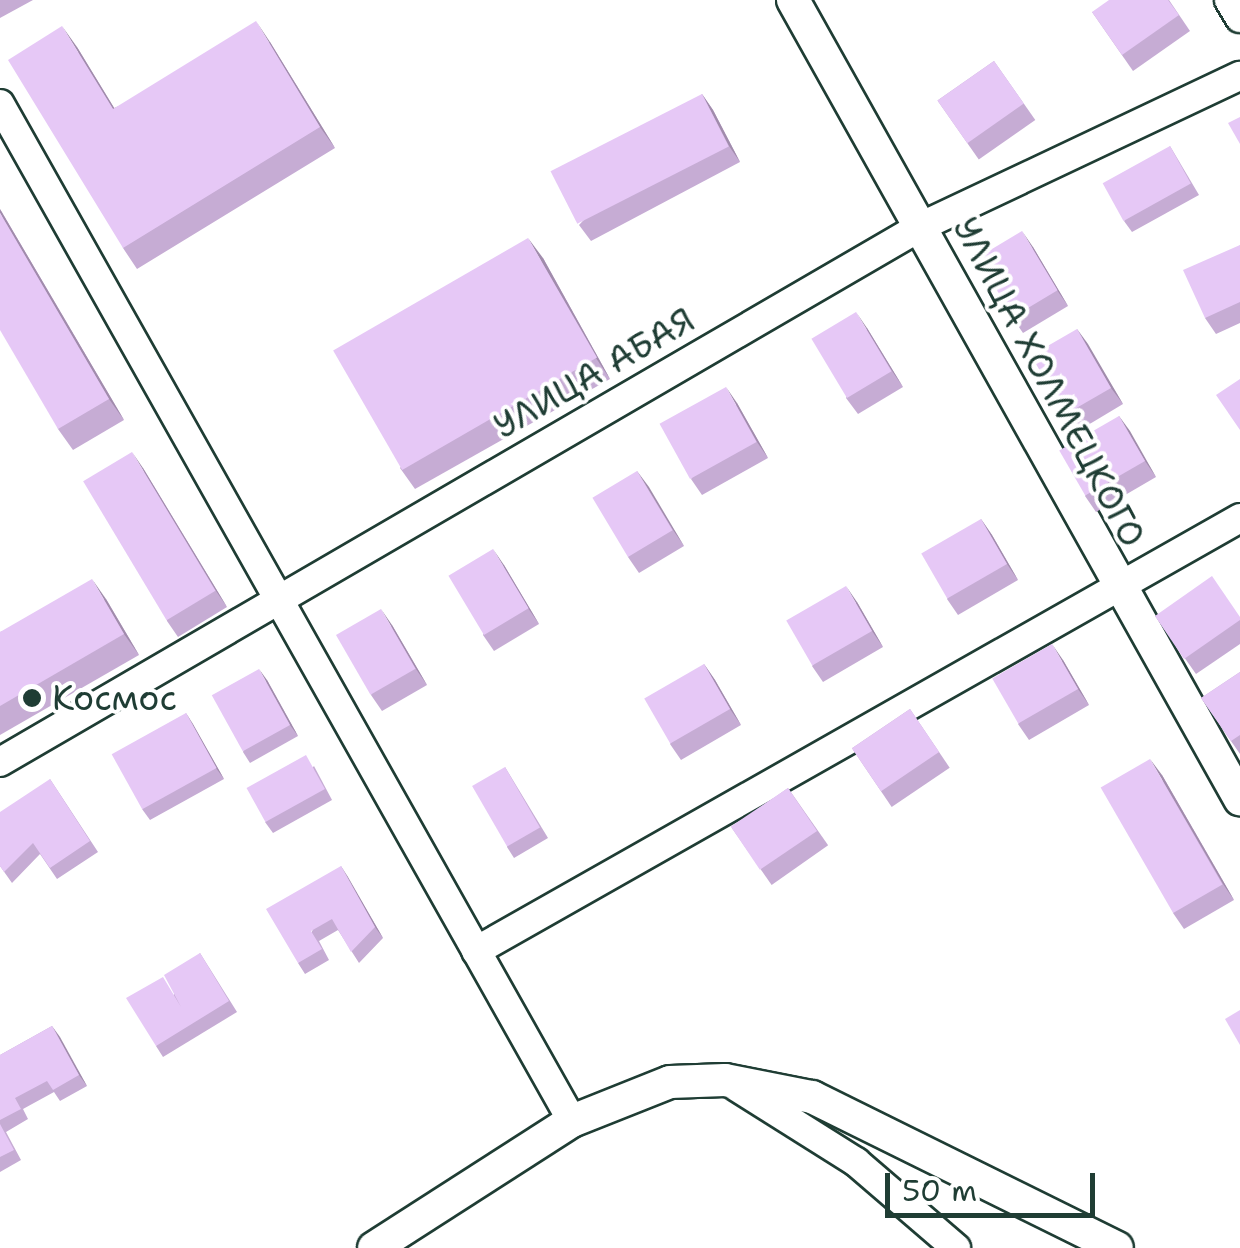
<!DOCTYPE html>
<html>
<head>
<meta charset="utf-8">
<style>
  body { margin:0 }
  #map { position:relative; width:1240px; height:1248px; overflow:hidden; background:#fff; font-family:"Shantell Sans",sans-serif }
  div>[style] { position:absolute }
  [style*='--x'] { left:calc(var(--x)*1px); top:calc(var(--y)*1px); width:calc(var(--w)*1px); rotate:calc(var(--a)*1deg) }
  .roads { filter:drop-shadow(2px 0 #1f3d34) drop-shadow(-2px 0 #1f3d34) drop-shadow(0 2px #1f3d34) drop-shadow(0 -2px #1f3d34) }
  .minor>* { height:28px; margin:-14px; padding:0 14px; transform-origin:14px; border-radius:14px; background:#fff }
  .tertiary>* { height:32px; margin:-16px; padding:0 16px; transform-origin:16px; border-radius:16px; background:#fff }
  .wall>* { inset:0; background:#c6acd4; transform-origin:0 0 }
  .shaded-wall>* { inset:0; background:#a18cac }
  .building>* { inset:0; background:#e6c8f6; transform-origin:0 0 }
  .dots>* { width:28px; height:28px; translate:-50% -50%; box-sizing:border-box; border:5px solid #fff; border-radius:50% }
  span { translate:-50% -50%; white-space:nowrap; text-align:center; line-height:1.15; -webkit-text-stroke:8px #fff; paint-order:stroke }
  .street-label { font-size:35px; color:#1f3d34 }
  .poi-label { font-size:35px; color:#1f3d34 }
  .left { translate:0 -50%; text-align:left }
  .scale { position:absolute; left:885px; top:1173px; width:210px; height:45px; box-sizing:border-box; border:5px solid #1f3d34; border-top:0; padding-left:12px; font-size:30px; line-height:35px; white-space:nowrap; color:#1f3d34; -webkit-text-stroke:8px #fff; paint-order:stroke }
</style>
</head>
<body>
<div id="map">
  <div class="roads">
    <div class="minor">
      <div style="--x:1229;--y:0;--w:21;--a:59"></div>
      <div style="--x:0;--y:104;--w:1167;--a:60.64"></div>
      <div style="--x:0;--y:762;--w:1064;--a:-30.18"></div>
      <div style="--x:920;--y:227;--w:354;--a:-25.3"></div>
      <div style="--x:476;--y:951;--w:878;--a:-29.54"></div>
      <div style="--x:737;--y:1087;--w:141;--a:32.2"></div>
      <div style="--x:856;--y:1162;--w:132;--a:40.7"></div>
    </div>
    <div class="tertiary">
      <div style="--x:793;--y:0;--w:916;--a:60.78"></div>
      <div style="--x:374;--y:1248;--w:235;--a:-32.7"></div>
      <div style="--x:572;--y:1121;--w:105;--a:-21.7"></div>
      <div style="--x:670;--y:1082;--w:55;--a:-2.1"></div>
      <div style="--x:725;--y:1080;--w:89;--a:11.1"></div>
      <div style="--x:812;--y:1097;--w:340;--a:26.3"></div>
    </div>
  </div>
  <div class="wall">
    <div style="clip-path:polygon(0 0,33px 0,0 18px)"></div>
    <div style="clip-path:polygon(1169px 0,1190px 31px,1133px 71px,1092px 12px)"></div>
    <div style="clip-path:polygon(270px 42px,335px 148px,137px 269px,123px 248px,77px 47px,114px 108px)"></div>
    <div style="left:994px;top:61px;width:72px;height:69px;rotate:55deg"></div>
    <div style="clip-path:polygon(702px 94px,713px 110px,740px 162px,591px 241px,579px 225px)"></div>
    <div style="clip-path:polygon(1170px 146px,1199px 195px,1132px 232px,1124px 221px)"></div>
    <div style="clip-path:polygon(0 209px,124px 420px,73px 450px,58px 429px)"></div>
    <div style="clip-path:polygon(1240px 245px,1240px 323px,1216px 334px,1205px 318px)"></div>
    <div style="clip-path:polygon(1033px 247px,1068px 306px,1023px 333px,1012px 317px)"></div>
    <div style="clip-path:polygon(543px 258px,610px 379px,415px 489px,400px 468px)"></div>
    <div style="clip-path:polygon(867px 328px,903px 387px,858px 414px,846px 398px)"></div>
    <div style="clip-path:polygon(1077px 329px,1123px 404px,1078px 431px,1067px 415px)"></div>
    <div style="clip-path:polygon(737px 403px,768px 458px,702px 495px,691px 479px)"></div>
    <div style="clip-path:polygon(1119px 416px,1156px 477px,1096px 512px,1085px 496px)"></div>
    <div style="clip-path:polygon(143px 468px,227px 607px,178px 637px,167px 621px)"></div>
    <div style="clip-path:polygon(637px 471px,684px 546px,639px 573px,628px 557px)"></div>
    <div style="clip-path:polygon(981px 519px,992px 535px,1018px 580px,958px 615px,947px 599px)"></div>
    <div style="clip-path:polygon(504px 565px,539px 624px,494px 651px,483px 635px)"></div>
    <div style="clip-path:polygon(106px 599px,139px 655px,0 735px,0 632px)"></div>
    <div style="clip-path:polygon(857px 602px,883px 647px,823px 682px,812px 666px)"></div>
    <div style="clip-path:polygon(1155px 616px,1240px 617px,1240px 644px,1196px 674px)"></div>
    <div style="clip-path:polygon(392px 625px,427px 685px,382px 711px,371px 695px)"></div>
    <div style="clip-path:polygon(1063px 660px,1089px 705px,1029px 740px,1018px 724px)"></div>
    <div style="clip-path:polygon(704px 664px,715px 680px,741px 725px,681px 760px,670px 744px)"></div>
    <div style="clip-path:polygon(1240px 672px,1240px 754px,1201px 698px)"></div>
    <div style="clip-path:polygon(267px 680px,298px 736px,250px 763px,243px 752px)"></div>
    <div style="left:910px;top:709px;width:71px;height:70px;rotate:56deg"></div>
    <div style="clip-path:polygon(186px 713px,224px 779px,150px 820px,142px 809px)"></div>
    <div style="clip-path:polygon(314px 766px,332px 800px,273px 833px,265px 822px)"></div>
    <div style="clip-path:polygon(505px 767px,548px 838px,514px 858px,507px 847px)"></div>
    <div style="clip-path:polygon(1162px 775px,1234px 900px,1184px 929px,1173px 913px)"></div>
    <div style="clip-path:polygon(50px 779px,98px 852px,57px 879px,40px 854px,12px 883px,0 866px)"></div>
    <div style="left:788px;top:788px;width:70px;height:69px;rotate:55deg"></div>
    <div style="clip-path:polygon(341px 866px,383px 938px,359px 963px,338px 930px,319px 941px,329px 960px,305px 974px,298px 963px)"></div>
    <div style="clip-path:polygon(200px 953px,237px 1012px,163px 1057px,156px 1046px,174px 994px)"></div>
    <div style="clip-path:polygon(52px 1026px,87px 1086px,60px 1101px,54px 1092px,23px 1109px,28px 1119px,6px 1132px,21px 1160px,0 1172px,0 1055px)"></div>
  </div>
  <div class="shaded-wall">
    <div style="clip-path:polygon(256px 21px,270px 42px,335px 148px,320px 127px)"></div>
    <div style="clip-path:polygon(62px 26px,77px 47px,127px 129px,113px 109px)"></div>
    <div style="clip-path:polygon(702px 94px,713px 110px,740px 162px,729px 146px)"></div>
    <div style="clip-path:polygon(0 209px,124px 420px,109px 399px,0 213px)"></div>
    <div style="clip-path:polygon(1022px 231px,1033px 247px,1068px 306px,1057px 290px)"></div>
    <div style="clip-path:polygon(528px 238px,543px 258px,610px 379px,596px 358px)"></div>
    <div style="clip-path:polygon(856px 312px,867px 328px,903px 387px,892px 371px)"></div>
    <div style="clip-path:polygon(1077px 329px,1088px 344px,1123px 404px,1111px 388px)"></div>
    <div style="clip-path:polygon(726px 387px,737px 403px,768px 458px,757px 442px)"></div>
    <div style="clip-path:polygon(1119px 416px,1130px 431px,1156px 477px,1145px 461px)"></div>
    <div style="clip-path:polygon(132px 452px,143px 468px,227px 607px,216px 591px)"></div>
    <div style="clip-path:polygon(637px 471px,649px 487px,684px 546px,673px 530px)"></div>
    <div style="clip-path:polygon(981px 519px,992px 535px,1018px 580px,1007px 564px)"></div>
    <div style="clip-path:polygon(493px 549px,504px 565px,539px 624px,528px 608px)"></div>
    <div style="clip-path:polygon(92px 579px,106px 599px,139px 655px,124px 634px)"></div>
    <div style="clip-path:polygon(846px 586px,857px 602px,883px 647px,872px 631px)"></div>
    <div style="clip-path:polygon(381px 609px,392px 625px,427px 685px,416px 669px)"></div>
    <div style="clip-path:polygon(1052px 644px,1063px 660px,1089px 705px,1078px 689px)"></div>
    <div style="clip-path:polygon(704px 664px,715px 680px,741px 725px,730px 709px)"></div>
    <div style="clip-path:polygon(259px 669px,267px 680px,298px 736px,290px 725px)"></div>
    <div style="clip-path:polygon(186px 713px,193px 724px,224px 779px,216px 768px)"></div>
    <div style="clip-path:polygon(1150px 759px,1162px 775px,1234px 900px,1223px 884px)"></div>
    <div style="clip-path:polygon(341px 866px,348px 877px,383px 938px,375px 927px)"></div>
    <div style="clip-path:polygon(52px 1026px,60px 1037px,87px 1086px,79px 1075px)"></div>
  </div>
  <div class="building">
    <div style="clip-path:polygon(1109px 0,1168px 0,1179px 15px,1122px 55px,1092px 12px)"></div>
    <div style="clip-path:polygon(256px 21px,320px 127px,123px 248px,8px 60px,62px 26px,113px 109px)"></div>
    <div style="left:994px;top:61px;width:52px;height:69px;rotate:55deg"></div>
    <div style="left:702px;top:94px;width:59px;height:170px;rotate:63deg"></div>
    <div style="clip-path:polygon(1240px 117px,1240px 144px,1228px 123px)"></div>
    <div style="left:1170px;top:146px;width:43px;height:77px;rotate:61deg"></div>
    <div style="clip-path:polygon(0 213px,109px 399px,58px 429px,0 330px)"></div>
    <div style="left:1022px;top:231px;width:69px;height:52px;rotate:59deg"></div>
    <div style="left:528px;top:238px;width:138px;height:225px;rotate:60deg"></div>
    <div style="clip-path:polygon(1240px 245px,1240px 302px,1205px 318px,1183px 270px)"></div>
    <div style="left:856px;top:312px;width:69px;height:52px;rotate:59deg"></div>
    <div style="left:1077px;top:329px;width:68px;height:53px;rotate:60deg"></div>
    <div style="clip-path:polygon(1240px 379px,1240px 430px,1216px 395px)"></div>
    <div style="left:726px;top:387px;width:63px;height:76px;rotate:61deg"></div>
    <div style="left:1119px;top:416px;width:52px;height:69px;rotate:60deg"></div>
    <div style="left:132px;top:452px;width:162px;height:57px;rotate:59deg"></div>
    <div style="left:637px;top:471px;width:69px;height:52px;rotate:59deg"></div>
    <div style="left:981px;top:519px;width:52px;height:69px;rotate:60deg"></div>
    <div style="left:493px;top:549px;width:69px;height:52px;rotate:59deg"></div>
    <div style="clip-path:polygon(1212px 576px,1240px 617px,1240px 620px,1184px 659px,1155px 616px)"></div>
    <div style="clip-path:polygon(92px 579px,124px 634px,0 706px,0 632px)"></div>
    <div style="left:846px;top:586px;width:52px;height:69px;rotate:60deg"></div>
    <div style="left:381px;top:609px;width:69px;height:52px;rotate:60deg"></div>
    <div style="left:1052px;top:644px;width:52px;height:69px;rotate:60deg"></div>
    <div style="left:704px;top:664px;width:52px;height:69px;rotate:60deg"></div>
    <div style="left:259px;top:669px;width:64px;height:54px;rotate:61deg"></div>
    <div style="clip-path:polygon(1240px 672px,1240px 735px,1231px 741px,1201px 698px)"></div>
    <div style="left:910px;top:709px;width:52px;height:70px;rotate:56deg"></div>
    <div style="left:186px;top:713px;width:63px;height:85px;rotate:61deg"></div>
    <div style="left:306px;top:755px;width:39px;height:68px;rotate:61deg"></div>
    <div style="left:1150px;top:759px;width:145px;height:57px;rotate:60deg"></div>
    <div style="left:505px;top:767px;width:70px;height:38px;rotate:60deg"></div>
    <div style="clip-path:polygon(50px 779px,90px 841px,50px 868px,33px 843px,4px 872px,0 866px,0 812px)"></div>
    <div style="left:788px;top:788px;width:52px;height:69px;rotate:56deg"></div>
    <div style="clip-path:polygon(341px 866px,375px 927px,351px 952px,332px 919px,311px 931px,322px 949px,298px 963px,266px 909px)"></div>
    <div style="clip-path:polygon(200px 953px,229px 1001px,156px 1046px,126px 998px,163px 977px,181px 1007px,164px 975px)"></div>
    <div style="clip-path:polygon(1240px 1010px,1240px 1045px,1225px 1019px)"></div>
    <div style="clip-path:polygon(52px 1026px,79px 1075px,53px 1090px,47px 1081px,15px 1098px,21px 1109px,0 1120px,0 1055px)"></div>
    <div style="clip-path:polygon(0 1124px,14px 1150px,0 1157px)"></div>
  </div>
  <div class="dots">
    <div style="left:32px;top:698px;background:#1f3d34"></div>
  </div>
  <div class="street-label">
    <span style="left:594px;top:373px;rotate:-30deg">УЛИЦА АБАЯ</span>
    <span style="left:1049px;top:382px;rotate:62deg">УЛИЦА ХОЛМЕЦКОГО</span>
  </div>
  <div class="poi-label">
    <span class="left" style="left:52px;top:698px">Космос</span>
  </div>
  <div class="scale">50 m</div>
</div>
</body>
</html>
